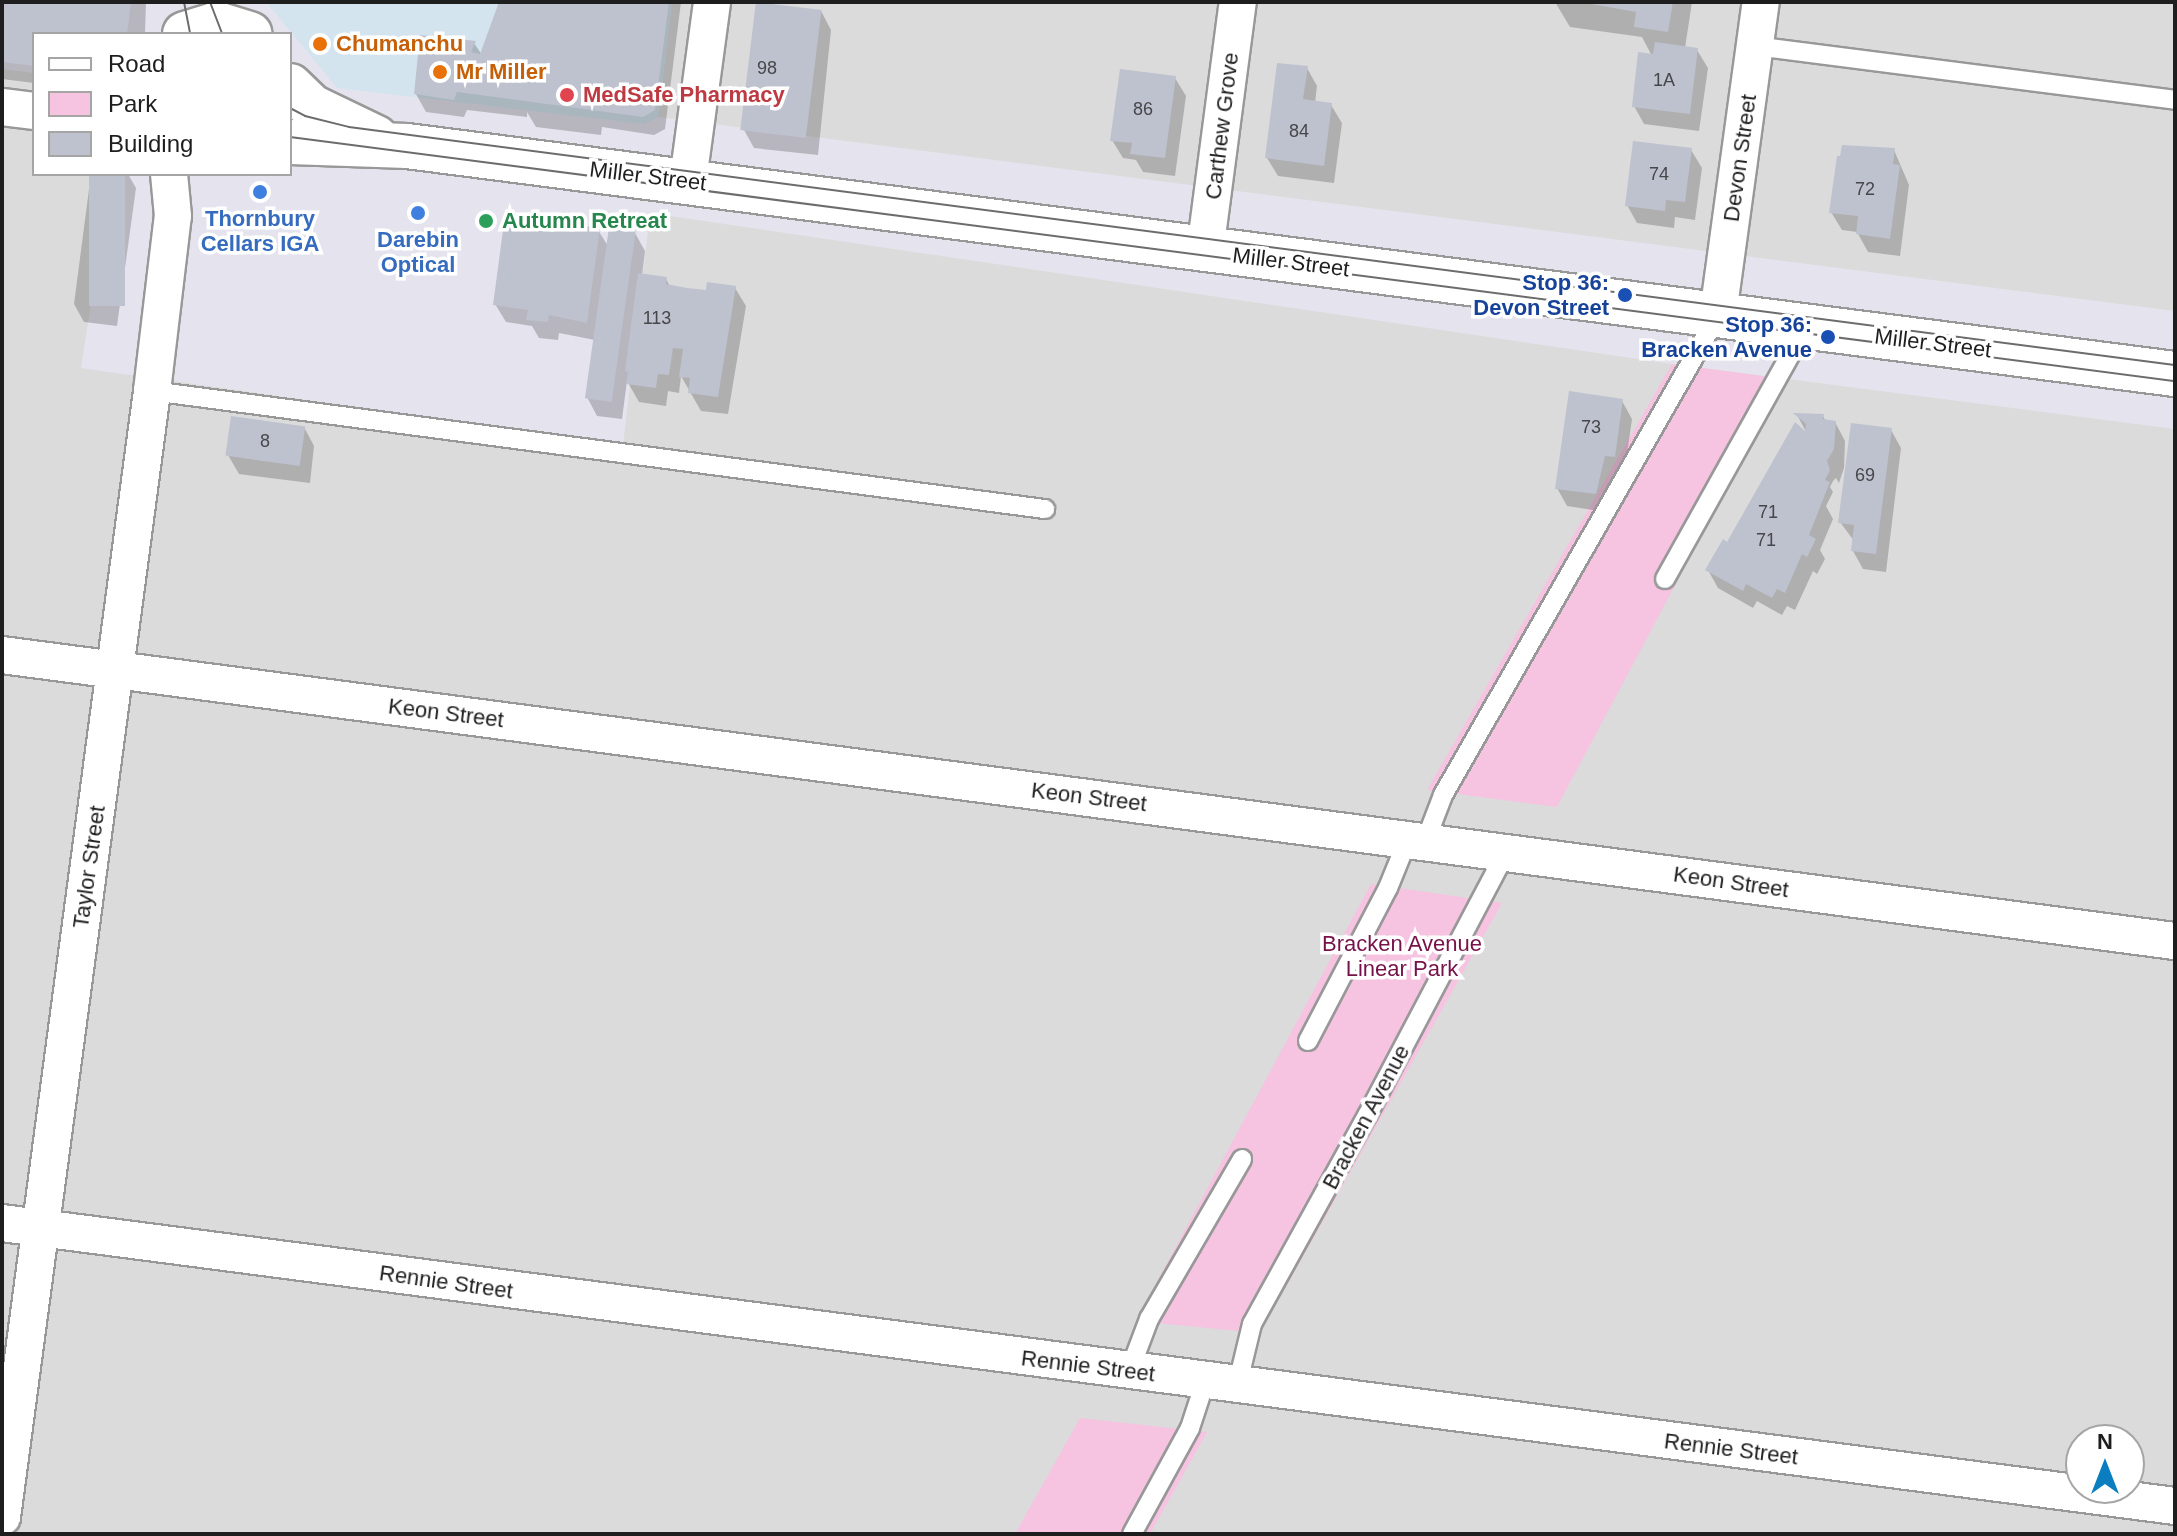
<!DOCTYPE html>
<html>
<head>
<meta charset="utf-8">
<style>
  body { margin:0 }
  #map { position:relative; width:2177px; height:1536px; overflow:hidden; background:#e5e4ee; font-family:Helvetica,sans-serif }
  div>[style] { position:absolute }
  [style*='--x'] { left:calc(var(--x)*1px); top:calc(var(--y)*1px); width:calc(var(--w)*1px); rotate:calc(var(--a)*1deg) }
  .residential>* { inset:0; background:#dbdbdc }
  .commercial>* { inset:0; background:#d4e4ee }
  .park>* { inset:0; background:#f6c3e0 }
  .shadow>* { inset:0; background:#0003 }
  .building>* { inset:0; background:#bec1ce; transform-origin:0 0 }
  .roads { filter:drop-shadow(2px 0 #989898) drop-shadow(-2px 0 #989898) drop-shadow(0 2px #989898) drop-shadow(0 -2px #989898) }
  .service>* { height:18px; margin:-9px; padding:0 9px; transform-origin:9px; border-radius:9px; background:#fff }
  .minor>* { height:36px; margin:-18px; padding:0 18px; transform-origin:18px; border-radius:18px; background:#fff }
  .tertiary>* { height:44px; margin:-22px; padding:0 22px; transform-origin:22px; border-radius:22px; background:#fff }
  .tram>* { height:2px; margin:-1px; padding:0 1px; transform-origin:1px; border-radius:1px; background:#6c6c6c }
  .dots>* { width:22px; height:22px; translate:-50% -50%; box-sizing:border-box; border:4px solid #fff; border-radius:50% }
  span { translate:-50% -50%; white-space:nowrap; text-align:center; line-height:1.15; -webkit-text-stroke:7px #fff; paint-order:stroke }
  .number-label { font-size:18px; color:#46474a }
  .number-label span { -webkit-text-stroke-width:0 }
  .food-label { font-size:22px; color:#c56008; font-weight:700 }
  .left { translate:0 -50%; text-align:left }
  .health-label { font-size:22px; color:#be3a42; font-weight:700 }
  .street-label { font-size:22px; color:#1e1e1e }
  .shop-label { font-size:22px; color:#366cbe; font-weight:700 }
  .leisure-label { font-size:22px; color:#27864d; font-weight:700 }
  .transit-label { font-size:22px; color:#164399; font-weight:700 }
  .right { translate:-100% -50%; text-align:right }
  .park-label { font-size:22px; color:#761149 }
  .frame { position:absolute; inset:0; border:4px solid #1e1e1e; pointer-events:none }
  .legend { position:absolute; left:32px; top:32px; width:260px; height:144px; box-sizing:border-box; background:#fff; border:2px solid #a5a5a5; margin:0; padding:10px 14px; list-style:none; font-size:24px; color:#1e1e1e }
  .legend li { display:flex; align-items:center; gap:16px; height:40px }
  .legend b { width:40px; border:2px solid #a5a5a5 }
  .north { position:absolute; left:2065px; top:1424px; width:80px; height:80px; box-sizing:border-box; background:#fff; border:2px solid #a5a5a5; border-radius:50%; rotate:0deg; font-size:22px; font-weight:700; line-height:32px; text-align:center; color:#1e1e1e }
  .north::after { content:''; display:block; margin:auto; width:28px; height:36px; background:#0b7ec0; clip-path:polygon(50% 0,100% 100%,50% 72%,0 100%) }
</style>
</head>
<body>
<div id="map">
  <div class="residential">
    <div style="clip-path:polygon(672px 2px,2175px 2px,2175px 311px,658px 117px)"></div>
    <div style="clip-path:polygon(evenodd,2px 69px,34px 73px,34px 174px,111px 174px,81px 368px,623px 445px,650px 213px,1672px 364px,2175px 429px,2175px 1534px,2px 1534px,2px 69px,2081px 1440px,2129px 1440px,2129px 1488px,2081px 1488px,2081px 1440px)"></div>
  </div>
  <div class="commercial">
    <div style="clip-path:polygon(266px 2px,672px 2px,658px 117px,644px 124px,337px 88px)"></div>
  </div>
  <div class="park">
    <div style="clip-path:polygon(1672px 364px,1785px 379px,1557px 807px,1427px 790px)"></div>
    <div style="clip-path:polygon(1371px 884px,1502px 903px,1260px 1333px,1136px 1321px)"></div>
    <div style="clip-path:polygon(1080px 1418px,1207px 1432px,1150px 1534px,1015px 1534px)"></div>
  </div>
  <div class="shadow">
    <div style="clip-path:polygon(2px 2px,146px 2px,145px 34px,34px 34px,34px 83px,2px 79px)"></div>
    <div style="clip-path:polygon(501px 2px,681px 2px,665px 129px,654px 135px,602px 127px,601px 135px,536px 127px,527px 112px,527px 117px,467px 110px,464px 117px,426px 112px,416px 94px,474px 43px,482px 55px)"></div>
    <div style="clip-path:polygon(1555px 2px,1692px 2px,1685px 48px,1697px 50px,1708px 68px,1699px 131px,1644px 124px,1634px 106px,1652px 56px,1642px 37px,1570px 27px)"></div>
    <div style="clip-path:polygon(821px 11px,831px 30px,818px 155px,754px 148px,744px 130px)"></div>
    <div style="clip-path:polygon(1307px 68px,1317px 86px,1315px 103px,1331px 105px,1342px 123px,1334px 183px,1278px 176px,1267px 158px)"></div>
    <div style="clip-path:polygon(1175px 78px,1186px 96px,1175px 176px,1143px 172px,1136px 160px,1123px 158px,1112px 140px)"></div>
    <div style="clip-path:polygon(1691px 150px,1702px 168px,1695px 220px,1675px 217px,1674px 228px,1637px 223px,1627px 205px)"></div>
    <div style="clip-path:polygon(1894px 150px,1909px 185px,1900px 256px,1868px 252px,1857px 232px,1842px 230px,1831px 212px,1842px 158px)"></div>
    <div style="clip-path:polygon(91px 174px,128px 174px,136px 188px,117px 326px,84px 322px,74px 304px)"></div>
    <div style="clip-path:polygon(598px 230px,608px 246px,635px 233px,645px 251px,642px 276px,666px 279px,670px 287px,708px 292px,735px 288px,746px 306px,728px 414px,701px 411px,681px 376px,679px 393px,668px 391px,666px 406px,639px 402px,627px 381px,622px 419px,597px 416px,587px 397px,595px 340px,559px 333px,558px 340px,539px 338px,532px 326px,506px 322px,495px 304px)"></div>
    <div style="clip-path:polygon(1622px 401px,1632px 419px,1624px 475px,1614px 473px,1606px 512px,1567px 506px,1557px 488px)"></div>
    <div style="clip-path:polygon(1797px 415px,1823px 416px,1826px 422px,1835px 422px,1845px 441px,1844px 468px,1839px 483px,1836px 478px,1833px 481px,1830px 487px,1833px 492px,1826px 506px,1833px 519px,1820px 550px,1825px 559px,1817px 574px,1813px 571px,1795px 610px,1787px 606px,1782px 615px,1757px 601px,1753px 608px,1718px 588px,1708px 570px,1809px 437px)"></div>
    <div style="clip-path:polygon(304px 427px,314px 446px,310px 483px,239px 474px,228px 455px)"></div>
    <div style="clip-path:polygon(1891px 430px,1901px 448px,1886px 572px,1863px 569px,1853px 551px,1854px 541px,1840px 522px)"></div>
  </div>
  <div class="building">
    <div style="clip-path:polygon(2px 2px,131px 2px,127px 34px,34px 34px,34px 66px,2px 62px)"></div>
    <div style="clip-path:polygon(499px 2px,669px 2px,655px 110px,643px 117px,457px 92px,454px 100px,414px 94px,420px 35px,476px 41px,471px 52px,480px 54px)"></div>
    <div style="left:756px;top:2px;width:66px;height:129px;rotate:7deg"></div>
    <div style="clip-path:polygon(1580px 2px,1673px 2px,1668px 32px,1634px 27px,1636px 12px)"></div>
    <div style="clip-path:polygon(1655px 42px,1698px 48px,1690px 114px,1632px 107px,1638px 52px,1653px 54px)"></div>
    <div style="clip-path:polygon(1277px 63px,1308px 66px,1303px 99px,1332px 103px,1324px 166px,1265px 158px)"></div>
    <div style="clip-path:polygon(1120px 69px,1176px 76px,1165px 158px,1130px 154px,1132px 143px,1110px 141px)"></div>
    <div style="clip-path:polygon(1633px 141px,1692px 148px,1685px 202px,1666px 200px,1665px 211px,1625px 206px)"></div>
    <div style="clip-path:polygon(1842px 145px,1895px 148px,1893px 164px,1900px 165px,1890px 239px,1856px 234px,1858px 216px,1829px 213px,1837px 156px,1840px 156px)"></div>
    <div style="left:89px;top:174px;width:36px;height:132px"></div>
    <div style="clip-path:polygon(505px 215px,600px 228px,587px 323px,549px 315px,548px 322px,526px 320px,528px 310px,493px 305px)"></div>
    <div style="left:609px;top:227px;width:27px;height:173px;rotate:8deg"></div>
    <div style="clip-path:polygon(638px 273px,667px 277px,666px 284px,687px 288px,706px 290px,707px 282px,736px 286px,718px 397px,688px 393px,690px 378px,679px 377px,683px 349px,673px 348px,669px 375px,658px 374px,656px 388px,626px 384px,628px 372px,625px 371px)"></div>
    <div style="clip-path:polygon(1569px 391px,1623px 399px,1615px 457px,1605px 456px,1596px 494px,1555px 489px)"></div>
    <div style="clip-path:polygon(1793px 413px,1824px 414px,1823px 419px,1836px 421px,1834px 449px,1827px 461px,1830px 470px,1825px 480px,1830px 482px,1809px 535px,1816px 539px,1807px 557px,1802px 554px,1785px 593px,1777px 589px,1772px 598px,1746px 584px,1743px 591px,1705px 570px,1723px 539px,1727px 542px,1795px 422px,1805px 431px,1806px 424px)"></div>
    <div style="left:231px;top:416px;width:75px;height:40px;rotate:8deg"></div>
    <div style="clip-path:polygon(1851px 423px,1892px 428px,1876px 554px,1851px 551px,1854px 525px,1838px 523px)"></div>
  </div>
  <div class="roads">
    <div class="service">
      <div style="--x:1755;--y:46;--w:423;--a:7.3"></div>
      <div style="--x:152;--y:391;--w:901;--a:7.53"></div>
      <div style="--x:1665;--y:579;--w:289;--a:-60.8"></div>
      <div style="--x:1425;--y:842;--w:50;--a:-69"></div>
      <div style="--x:1443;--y:795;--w:551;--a:-60.18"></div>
      <div style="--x:1308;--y:1041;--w:173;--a:-62.4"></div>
      <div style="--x:1388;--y:888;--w:53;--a:-67.8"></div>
      <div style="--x:1129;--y:1372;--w:57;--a:-69.3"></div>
      <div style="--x:1149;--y:1319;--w:185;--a:-59.8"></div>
      <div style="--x:1237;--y:1386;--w:64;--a:-76.4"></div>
      <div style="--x:1252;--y:1324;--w:240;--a:-61.1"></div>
      <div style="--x:1368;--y:1114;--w:296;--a:-62.2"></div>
      <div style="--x:1132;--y:1534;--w:121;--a:-61.3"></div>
      <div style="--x:1190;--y:1428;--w:48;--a:-71.9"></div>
    </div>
    <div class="minor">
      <div style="--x:2;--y:107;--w:32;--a:7"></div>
      <div style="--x:688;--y:180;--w:180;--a:-82.3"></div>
      <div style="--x:1205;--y:251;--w:251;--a:-82.5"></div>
      <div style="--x:1718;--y:314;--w:315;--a:-82.2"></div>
      <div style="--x:2;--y:655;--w:2192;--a:7.5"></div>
      <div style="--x:2;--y:1223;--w:2191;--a:7.42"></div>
      <div style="--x:2;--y:1517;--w:1136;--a:-82.41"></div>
      <div style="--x:152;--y:391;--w:176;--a:-83.2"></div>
      <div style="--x:173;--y:216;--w:42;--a:-95.4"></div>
    </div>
    <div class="tertiary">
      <div style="--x:185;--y:34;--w:34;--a:-17"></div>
      <div style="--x:217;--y:24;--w:34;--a:17"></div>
      <div style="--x:290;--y:86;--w:30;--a:44"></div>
      <div style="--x:312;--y:107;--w:71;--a:25.8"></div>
      <div style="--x:290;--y:142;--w:117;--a:2"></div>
      <div style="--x:407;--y:146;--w:1783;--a:7.35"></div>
    </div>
  </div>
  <div class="tram">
    <div style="--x:184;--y:2;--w:33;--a:79"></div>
    <div style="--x:210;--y:2;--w:34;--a:69"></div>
    <div style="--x:290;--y:108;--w:17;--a:28"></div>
    <div style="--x:305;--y:116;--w:45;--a:14"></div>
    <div style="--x:349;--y:127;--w:1841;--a:7.43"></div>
    <div style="--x:290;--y:137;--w:1901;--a:7.38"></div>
  </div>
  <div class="dots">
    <div style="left:320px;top:44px;background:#e8710a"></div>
    <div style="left:440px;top:72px;background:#e8710a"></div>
    <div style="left:567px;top:95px;background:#e0444e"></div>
    <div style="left:260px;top:192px;background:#3f7fe0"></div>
    <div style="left:418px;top:213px;background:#3f7fe0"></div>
    <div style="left:486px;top:221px;background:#2e9e5b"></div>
    <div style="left:1625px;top:295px;background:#1a4fb4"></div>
    <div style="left:1828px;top:337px;background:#1a4fb4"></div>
  </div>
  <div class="number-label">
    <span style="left:767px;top:68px">98</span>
    <span style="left:1664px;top:80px">1A</span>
    <span style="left:1143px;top:109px">86</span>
    <span style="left:1299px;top:131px">84</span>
    <span style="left:1659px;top:174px">74</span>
    <span style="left:1865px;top:189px">72</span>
    <span style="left:657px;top:318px">113</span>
    <span style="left:1591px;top:427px">73</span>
    <span style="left:265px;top:441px">8</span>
    <span style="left:1865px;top:475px">69</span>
    <span style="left:1768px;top:512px">71</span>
    <span style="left:1766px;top:540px">71</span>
  </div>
  <div class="food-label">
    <span class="left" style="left:336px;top:44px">Chumanchu</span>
    <span class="left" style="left:456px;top:72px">Mr Miller</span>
  </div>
  <div class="health-label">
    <span class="left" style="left:583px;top:95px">MedSafe Pharmacy</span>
  </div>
  <div class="street-label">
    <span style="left:1222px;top:126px;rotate:-83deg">Carthew Grove</span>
    <span style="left:1740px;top:158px;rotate:-82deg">Devon Street</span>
    <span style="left:648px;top:176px;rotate:7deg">Miller Street</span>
    <span style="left:1291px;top:262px;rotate:7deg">Miller Street</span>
    <span style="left:1933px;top:343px;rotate:7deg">Miller Street</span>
    <span style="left:446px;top:713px;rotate:7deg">Keon Street</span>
    <span style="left:1089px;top:797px;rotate:7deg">Keon Street</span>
    <span style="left:89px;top:867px;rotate:-82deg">Taylor Street</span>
    <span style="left:1731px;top:882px;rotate:8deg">Keon Street</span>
    <span style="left:1366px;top:1117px;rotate:-62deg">Bracken Avenue</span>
    <span style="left:446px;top:1282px;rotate:8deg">Rennie Street</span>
    <span style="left:1088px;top:1366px;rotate:7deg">Rennie Street</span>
    <span style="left:1731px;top:1449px;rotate:7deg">Rennie Street</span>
  </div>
  <div class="shop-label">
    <span style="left:260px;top:231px">Thornbury<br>Cellars IGA</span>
    <span style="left:418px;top:252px">Darebin<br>Optical</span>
  </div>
  <div class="leisure-label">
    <span class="left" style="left:502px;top:221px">Autumn Retreat</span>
  </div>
  <div class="transit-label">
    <span class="right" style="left:1609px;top:295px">Stop 36:<br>Devon Street</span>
    <span class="right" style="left:1812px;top:337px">Stop 36:<br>Bracken Avenue</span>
  </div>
  <div class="park-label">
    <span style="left:1402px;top:956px">Bracken Avenue<br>Linear Park</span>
  </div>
  <div class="frame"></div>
  <ul class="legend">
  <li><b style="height:10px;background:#fff"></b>Road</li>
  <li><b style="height:22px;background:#f6c3e0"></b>Park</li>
  <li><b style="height:22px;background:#bec1ce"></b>Building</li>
  </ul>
  <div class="north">N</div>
</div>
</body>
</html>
